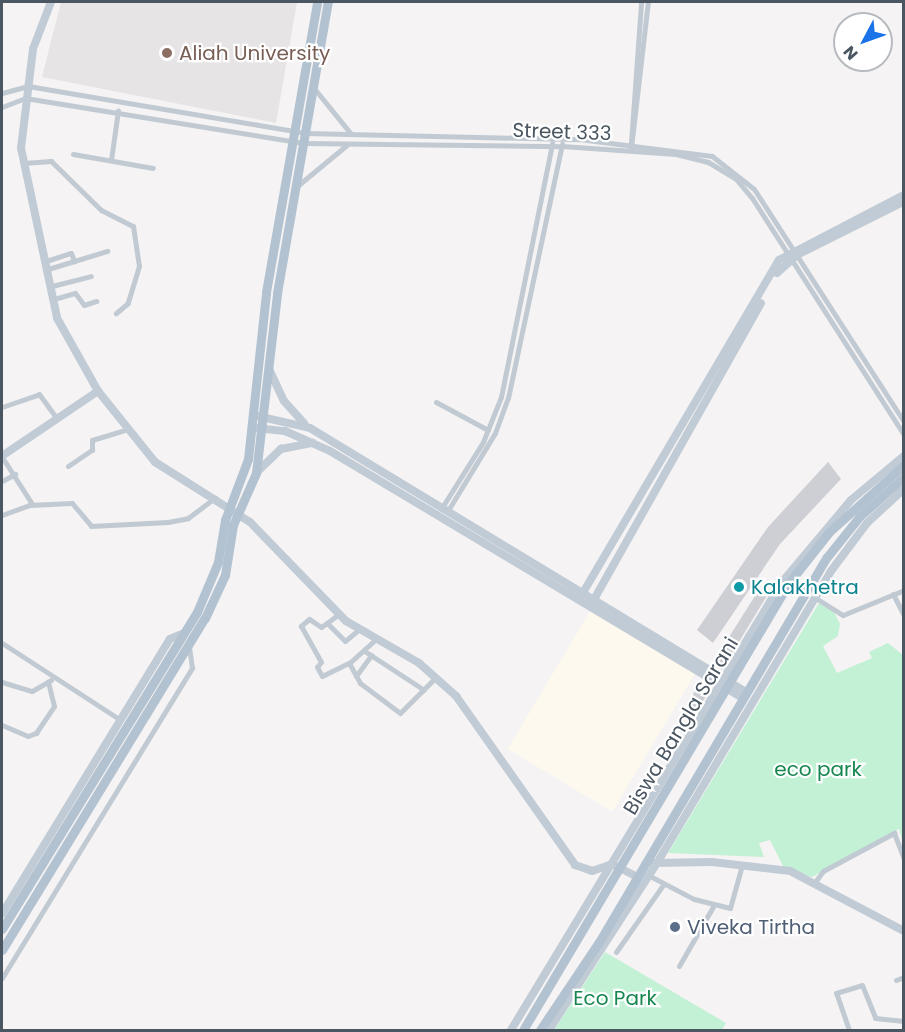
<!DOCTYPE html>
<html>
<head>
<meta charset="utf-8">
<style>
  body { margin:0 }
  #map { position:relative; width:905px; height:1032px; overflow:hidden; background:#f5f3f3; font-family:Poppins,sans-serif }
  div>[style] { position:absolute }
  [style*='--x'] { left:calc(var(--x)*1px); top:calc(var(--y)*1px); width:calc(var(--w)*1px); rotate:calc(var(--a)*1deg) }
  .commercial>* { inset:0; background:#fdf9ef; transform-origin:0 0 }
  .education>* { inset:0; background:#e6e4e5 }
  .green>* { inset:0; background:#c3f1d5 }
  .building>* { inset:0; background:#cdcfd5; transform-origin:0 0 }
  .street>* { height:5px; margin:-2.5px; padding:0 2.5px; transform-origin:2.5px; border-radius:2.5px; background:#c1cad2 }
  .secondary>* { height:8px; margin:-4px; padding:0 4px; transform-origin:4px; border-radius:4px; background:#c1cbd6 }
  .primary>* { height:9px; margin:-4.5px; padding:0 4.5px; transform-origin:4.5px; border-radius:4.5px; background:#b3c2d1 }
  .dots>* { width:16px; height:16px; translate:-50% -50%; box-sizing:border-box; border:3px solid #fff; border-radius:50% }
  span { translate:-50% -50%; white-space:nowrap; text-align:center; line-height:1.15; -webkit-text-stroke:4.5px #fff; paint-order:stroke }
  .education-label { font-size:20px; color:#785e54 }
  .left { translate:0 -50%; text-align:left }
  .street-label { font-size:20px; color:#4a5661 }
  .culture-label { font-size:20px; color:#0d838f }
  .park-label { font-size:20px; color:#17864f }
  .service-label { font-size:20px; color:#4e5e75 }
  .frame { position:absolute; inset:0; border:3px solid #4a5661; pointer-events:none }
  .north { position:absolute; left:833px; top:12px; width:60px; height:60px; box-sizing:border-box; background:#fff; border:2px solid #b7bbc0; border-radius:50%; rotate:229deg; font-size:16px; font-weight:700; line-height:24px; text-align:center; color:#4a5661 }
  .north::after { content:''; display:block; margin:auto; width:21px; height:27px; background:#1a73e8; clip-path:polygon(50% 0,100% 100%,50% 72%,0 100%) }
</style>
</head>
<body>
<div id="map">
  <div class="commercial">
    <div style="left:591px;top:610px;width:122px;height:162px;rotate:31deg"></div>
  </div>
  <div class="education">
    <div style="clip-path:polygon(61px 2px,297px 2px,276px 123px,42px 77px)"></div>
  </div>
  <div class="green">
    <div style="clip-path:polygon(819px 603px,834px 612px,840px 624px,838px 636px,823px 646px,837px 673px,872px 658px,869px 652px,888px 643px,903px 655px,903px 844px,899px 829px,812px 877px,784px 868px,770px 840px,759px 843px,764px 857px,668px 853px)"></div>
    <div style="clip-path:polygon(605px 952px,726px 1023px,722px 1030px,554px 1030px)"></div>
  </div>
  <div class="building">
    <div style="clip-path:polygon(828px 462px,841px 479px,780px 544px,713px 643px,697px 630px,768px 527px)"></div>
    <div style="clip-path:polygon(760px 588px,768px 594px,722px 670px,712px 664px)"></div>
    <div style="left:701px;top:681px;width:12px;height:27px;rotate:31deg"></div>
  </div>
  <div class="street">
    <div style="--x:313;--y:87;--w:60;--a:51"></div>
    <div style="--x:2;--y:93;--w:27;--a:-15"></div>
    <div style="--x:28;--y:86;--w:281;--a:9.6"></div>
    <div style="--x:305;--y:133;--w:274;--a:1.3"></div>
    <div style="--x:579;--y:139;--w:134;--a:7.3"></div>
    <div style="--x:712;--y:156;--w:53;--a:38.2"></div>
    <div style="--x:754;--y:189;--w:277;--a:57.2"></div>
    <div style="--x:2;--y:107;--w:25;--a:-21"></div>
    <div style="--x:25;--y:98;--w:282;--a:9.2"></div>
    <div style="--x:303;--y:143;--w:259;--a:0.7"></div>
    <div style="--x:562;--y:146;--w:114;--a:4"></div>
    <div style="--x:676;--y:154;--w:33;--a:14"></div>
    <div style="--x:708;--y:162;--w:33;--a:31"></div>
    <div style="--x:736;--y:179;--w:25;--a:50"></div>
    <div style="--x:752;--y:198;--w:282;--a:57.3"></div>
    <div style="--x:631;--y:143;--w:141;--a:-85.9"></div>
    <div style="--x:631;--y:148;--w:147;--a:-83.4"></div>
    <div style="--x:73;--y:154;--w:81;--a:9.9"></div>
    <div style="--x:111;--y:160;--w:50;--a:-82"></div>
    <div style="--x:23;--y:163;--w:28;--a:-4"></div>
    <div style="--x:51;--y:161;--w:70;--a:44.4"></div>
    <div style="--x:101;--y:210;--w:36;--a:27"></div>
    <div style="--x:133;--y:226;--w:40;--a:81.5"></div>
    <div style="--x:139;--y:266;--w:39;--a:107"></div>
    <div style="--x:128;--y:303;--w:16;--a:140"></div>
    <div style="--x:296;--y:187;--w:67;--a:-39.6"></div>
    <div style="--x:46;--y:261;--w:26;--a:-18"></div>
    <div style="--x:71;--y:253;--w:9;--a:69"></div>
    <div style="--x:48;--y:269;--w:62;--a:-17"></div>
    <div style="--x:52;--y:286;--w:40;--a:-14.4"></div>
    <div style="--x:54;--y:299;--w:22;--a:-16"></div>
    <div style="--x:75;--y:293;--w:15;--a:53"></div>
    <div style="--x:84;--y:305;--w:13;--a:-18"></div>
    <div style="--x:436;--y:402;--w:59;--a:28.3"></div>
    <div style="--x:2;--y:407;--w:39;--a:-19"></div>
    <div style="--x:39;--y:394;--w:31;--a:54"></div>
    <div style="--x:2;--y:457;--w:56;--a:57.4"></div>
    <div style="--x:68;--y:466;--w:29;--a:-34"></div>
    <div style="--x:92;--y:450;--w:10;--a:-90"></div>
    <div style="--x:92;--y:440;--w:34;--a:-17"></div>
    <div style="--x:2;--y:481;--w:15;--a:-28"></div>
    <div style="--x:441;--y:509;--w:79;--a:-57.9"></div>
    <div style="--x:483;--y:442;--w:48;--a:-68.2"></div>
    <div style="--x:501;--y:397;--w:259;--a:-78.6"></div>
    <div style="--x:447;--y:512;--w:92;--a:-58.7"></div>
    <div style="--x:495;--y:433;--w:37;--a:-70"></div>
    <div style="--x:508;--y:398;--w:260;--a:-78"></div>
    <div style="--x:2;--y:515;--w:29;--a:-20"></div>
    <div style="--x:29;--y:505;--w:43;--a:-2.7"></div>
    <div style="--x:72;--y:503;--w:30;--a:50"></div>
    <div style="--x:91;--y:526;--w:77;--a:-3"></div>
    <div style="--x:168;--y:522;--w:20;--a:-11"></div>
    <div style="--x:188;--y:518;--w:34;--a:-37"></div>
    <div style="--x:893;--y:594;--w:25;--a:63"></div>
    <div style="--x:814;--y:597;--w:34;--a:32"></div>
    <div style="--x:843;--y:615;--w:66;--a:-22.3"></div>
    <div style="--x:339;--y:614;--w:22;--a:144"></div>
    <div style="--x:321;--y:627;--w:14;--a:-146"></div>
    <div style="--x:309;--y:619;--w:11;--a:139"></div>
    <div style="--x:301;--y:626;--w:41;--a:60.9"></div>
    <div style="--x:321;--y:662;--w:6;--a:129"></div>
    <div style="--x:317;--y:667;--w:10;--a:61"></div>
    <div style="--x:322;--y:676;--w:30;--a:-26"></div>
    <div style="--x:327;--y:623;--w:25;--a:45"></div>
    <div style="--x:345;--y:641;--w:17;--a:-40"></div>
    <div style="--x:376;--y:639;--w:36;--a:138"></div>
    <div style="--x:349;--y:663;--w:23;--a:61"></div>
    <div style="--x:360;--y:683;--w:50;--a:36.9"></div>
    <div style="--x:400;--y:713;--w:51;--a:-45"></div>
    <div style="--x:2;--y:643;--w:140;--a:33"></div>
    <div style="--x:366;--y:652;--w:69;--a:33.2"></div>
    <div style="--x:356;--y:676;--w:26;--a:-54"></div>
    <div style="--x:2;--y:682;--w:31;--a:17"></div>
    <div style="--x:32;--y:691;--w:22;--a:-30"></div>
    <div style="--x:2;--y:725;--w:28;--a:23"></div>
    <div style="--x:28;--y:736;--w:9;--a:-21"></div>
    <div style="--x:36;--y:733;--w:32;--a:-56"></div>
    <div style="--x:54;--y:706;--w:25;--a:-104"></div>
    <div style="--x:648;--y:875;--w:52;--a:27.6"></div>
    <div style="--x:694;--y:899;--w:37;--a:14"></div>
    <div style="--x:730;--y:908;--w:45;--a:-74.4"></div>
    <div style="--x:815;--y:882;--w:14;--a:-54"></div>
    <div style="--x:823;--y:871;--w:81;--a:-28.2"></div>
    <div style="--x:894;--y:833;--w:28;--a:69"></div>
    <div style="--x:616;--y:952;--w:82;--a:-55"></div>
    <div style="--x:679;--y:966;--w:70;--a:-60.2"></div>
    <div style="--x:2;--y:978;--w:364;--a:-58.5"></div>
    <div style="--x:192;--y:668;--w:21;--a:-98"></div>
    <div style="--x:896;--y:980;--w:9;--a:-21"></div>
    <div style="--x:849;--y:1030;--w:39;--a:-109"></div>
    <div style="--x:836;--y:993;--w:27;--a:-17"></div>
    <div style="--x:862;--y:985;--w:35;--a:68"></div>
    <div style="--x:875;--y:1018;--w:29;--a:6"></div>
  </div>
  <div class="secondary">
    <div style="--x:51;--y:2;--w:50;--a:111"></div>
    <div style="--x:33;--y:49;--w:100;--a:96.9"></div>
    <div style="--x:21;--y:148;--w:174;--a:78"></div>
    <div style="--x:57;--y:318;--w:84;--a:60.7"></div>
    <div style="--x:98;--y:391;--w:91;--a:51.2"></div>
    <div style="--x:155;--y:462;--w:112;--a:32.3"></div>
    <div style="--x:250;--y:522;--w:138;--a:45.9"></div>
    <div style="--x:346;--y:621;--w:84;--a:29.9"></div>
    <div style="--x:419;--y:663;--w:50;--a:41.7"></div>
    <div style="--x:456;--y:696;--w:207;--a:54.8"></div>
    <div style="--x:575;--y:865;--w:18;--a:19"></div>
    <div style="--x:592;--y:871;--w:21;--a:-19"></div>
    <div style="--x:612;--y:864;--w:28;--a:27"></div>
    <div style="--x:777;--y:273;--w:27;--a:-42"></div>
    <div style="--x:797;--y:255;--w:119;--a:-26.6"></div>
    <div style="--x:269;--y:369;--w:35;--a:65"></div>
    <div style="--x:284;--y:401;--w:30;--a:48"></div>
    <div style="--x:257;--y:416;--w:54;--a:12.8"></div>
    <div style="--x:310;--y:428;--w:510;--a:31.2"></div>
    <div style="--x:255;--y:428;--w:30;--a:6"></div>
    <div style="--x:285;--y:431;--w:49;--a:24"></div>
    <div style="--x:330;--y:451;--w:480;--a:30.9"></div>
    <div style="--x:2;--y:456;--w:116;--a:-34.1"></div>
    <div style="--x:256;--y:473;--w:35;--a:-44"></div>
    <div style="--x:281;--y:449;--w:32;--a:-11"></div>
    <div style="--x:581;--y:596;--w:390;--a:-59.5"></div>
    <div style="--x:779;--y:260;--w:141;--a:-27.5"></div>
    <div style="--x:592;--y:603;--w:344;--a:-60.6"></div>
    <div style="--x:653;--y:863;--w:59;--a:-1"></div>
    <div style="--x:712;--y:862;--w:79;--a:6.6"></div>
    <div style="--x:790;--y:871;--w:129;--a:27.8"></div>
    <div style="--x:2;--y:914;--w:322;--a:-58.6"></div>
    <div style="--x:170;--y:639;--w:13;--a:-23"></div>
    <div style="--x:511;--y:1030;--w:524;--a:-58.83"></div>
    <div style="--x:782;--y:582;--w:107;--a:-49.9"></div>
    <div style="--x:851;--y:500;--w:69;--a:-39.7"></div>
    <div style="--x:549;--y:1030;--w:199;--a:-57.1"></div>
    <div style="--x:657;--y:863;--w:340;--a:-59.2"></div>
    <div style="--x:831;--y:571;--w:60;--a:-53.1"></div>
    <div style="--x:867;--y:523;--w:50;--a:-42.6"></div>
  </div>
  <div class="primary">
    <div style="--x:2;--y:929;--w:372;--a:-58.4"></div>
    <div style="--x:197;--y:612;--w:54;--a:-67.2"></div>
    <div style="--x:218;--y:562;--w:43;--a:-80.5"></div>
    <div style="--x:225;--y:520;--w:65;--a:-69.3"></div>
    <div style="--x:248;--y:459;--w:168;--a:-83.8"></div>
    <div style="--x:266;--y:292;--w:294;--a:-80"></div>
    <div style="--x:2;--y:950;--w:389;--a:-58.6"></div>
    <div style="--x:205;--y:618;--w:47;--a:-65.1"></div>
    <div style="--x:225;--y:575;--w:51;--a:-80.9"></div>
    <div style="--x:233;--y:525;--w:57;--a:-66.1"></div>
    <div style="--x:256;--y:473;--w:181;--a:-83.3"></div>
    <div style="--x:277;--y:293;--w:295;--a:-80.1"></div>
    <div style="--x:523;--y:1030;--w:519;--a:-59.28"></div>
    <div style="--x:788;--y:584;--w:66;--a:-51.7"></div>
    <div style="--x:829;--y:532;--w:101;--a:-41.8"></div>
    <div style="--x:540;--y:1030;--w:106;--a:-56.2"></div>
    <div style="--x:599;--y:942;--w:447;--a:-59.4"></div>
    <div style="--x:827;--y:557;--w:51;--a:-51.3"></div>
    <div style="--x:859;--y:517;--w:60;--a:-41.6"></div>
  </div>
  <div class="dots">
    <div style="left:167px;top:53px;background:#8d6e63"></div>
    <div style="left:739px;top:587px;background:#0f9aa8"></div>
    <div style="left:675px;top:927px;background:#5c6f8a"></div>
  </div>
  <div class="education-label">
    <span class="left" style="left:179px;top:53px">Aliah University</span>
  </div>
  <div class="street-label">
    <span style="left:562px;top:132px;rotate:2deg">Street 333</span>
    <span style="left:681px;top:726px;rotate:-59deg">Biswa Bangla Sarani</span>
  </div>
  <div class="culture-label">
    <span class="left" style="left:751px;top:587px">Kalakhetra</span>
  </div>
  <div class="park-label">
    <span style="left:818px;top:769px">eco park</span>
    <span style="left:615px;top:998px">Eco Park</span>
  </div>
  <div class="service-label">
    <span class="left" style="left:687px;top:927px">Viveka Tirtha</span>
  </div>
  <div class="frame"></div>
  <div class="north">N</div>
</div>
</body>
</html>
